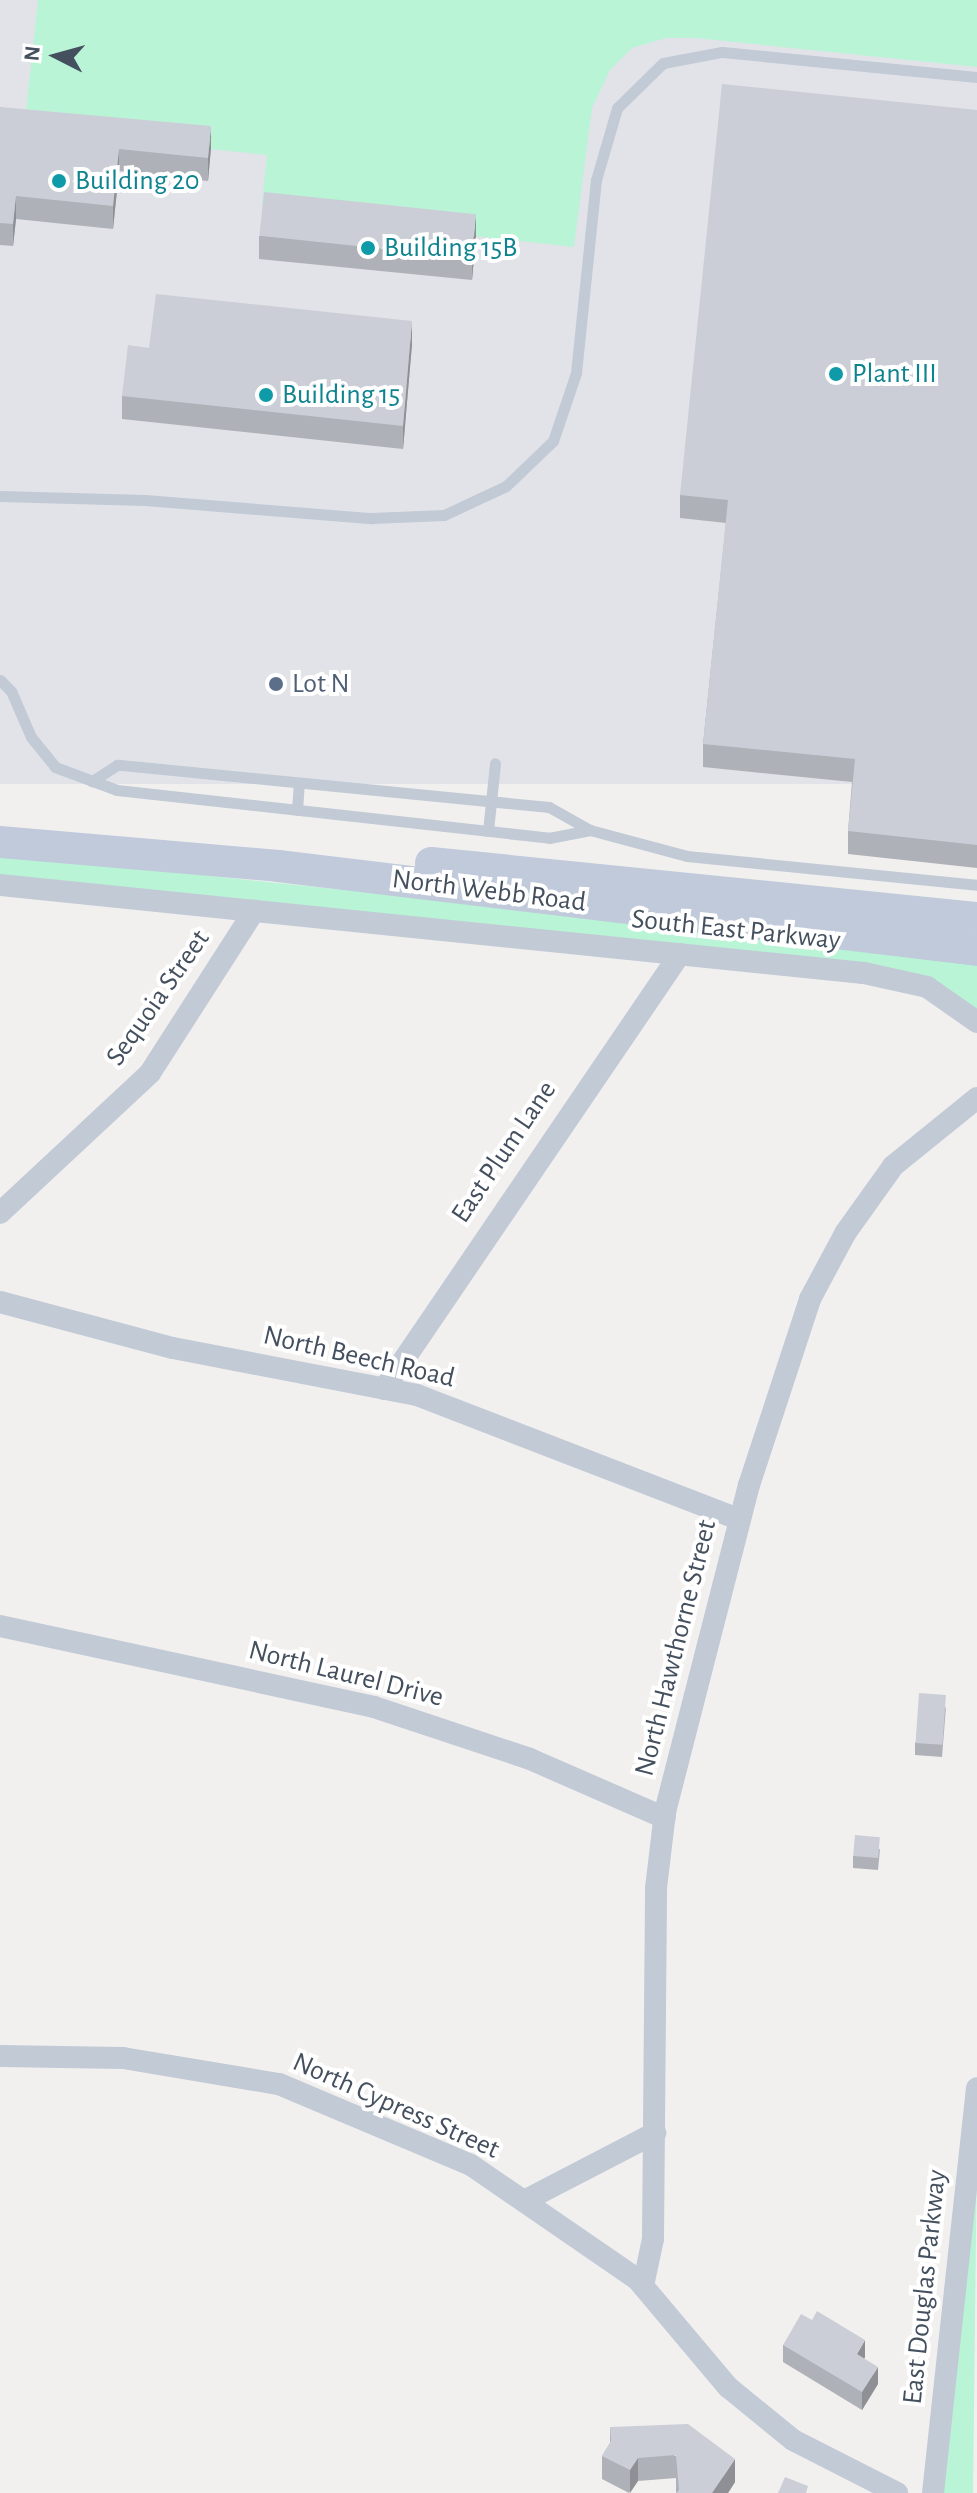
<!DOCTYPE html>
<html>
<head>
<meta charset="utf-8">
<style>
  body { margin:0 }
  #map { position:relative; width:977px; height:2493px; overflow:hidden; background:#f2f0ef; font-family:"Alegreya Sans",sans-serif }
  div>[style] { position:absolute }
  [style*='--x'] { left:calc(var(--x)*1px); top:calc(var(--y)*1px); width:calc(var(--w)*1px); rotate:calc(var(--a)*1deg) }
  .airport>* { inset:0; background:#e1e3e8; transform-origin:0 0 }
  .green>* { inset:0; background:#b9f4d7 }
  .lane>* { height:11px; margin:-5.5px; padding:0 5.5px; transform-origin:5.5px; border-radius:5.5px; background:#c2cad6 }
  .street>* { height:22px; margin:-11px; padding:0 11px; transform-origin:11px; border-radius:11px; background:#c2cad6 }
  .secondary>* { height:32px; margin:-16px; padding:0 16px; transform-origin:16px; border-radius:16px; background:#c0cadb }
  .wall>* { inset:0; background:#afb1b8 }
  .shaded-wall>* { inset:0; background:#8e9096 }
  .building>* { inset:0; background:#cbced6; transform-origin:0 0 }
  .dots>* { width:22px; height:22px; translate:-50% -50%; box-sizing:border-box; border:4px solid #fff; border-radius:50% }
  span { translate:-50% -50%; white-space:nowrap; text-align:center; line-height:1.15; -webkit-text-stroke:8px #fff; paint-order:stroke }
  .culture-label { font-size:28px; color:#0d838f }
  .left { translate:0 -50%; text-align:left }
  .service-label { font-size:28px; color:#4e5e75 }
  .street-label { font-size:28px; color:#45505f }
  .north { position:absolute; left:16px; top:16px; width:80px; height:80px; -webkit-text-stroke:6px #fff; paint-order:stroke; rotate:276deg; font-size:22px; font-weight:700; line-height:32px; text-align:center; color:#45505f }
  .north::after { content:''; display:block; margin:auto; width:28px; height:36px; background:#45505f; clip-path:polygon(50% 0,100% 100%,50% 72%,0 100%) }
</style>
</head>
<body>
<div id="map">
  <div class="airport">
    <div style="left:0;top:0;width:977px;height:784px"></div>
  </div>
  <div class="green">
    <div style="clip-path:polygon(38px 0,977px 0,977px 67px,695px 38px,666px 38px,632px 48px,610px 70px,592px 108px,574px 247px,268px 213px,262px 203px,267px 155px,24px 130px)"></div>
    <div style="clip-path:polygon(0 854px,709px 928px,977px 963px,977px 1012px,925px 978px,0 880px)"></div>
    <div style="clip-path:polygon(977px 2153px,973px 2493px,941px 2493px)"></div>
  </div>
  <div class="lane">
    <div style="--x:0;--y:496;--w:145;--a:1.6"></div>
    <div style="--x:145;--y:500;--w:227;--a:4.6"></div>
    <div style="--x:371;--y:518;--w:73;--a:-2.4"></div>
    <div style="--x:444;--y:515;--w:68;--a:-25.1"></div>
    <div style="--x:506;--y:486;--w:65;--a:-43.8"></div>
    <div style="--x:553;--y:441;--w:72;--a:-71.3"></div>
    <div style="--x:576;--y:373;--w:194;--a:-84.1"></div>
    <div style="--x:596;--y:180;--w:75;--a:-73.7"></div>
    <div style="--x:617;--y:108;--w:64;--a:-44.4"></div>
    <div style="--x:663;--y:63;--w:60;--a:-10.6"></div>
    <div style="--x:722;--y:52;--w:256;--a:5.6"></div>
    <div style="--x:0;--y:680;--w:16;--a:45"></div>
    <div style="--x:11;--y:691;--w:50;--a:66.5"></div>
    <div style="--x:31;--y:737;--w:38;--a:51"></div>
    <div style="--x:55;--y:767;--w:66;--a:20.4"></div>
    <div style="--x:117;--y:790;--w:435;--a:6.3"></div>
    <div style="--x:549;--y:838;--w:42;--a:-11"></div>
    <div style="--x:590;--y:830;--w:47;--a:-150.7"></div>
    <div style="--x:549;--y:807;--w:434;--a:-174.4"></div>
    <div style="--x:117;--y:765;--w:30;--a:147"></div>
    <div style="--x:297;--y:810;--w:27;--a:-86"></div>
    <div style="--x:590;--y:830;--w:100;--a:15"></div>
    <div style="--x:687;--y:856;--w:291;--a:5.7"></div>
    <div style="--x:488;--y:831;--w:68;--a:-84.1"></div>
  </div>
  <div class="street">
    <div style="--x:0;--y:885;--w:868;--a:5.82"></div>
    <div style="--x:864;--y:973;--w:65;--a:12.5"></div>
    <div style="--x:927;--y:987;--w:61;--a:35"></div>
    <div style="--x:0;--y:1213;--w:205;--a:-43"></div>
    <div style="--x:150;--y:1073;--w:193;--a:-57.3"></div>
    <div style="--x:0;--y:1302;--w:179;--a:14.9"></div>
    <div style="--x:173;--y:1348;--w:248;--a:10.9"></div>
    <div style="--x:417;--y:1395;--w:345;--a:21.1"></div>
    <div style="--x:384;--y:1389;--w:526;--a:-55.77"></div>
    <div style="--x:0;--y:1626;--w:383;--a:12.2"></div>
    <div style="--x:374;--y:1707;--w:164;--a:18.4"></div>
    <div style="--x:530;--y:1759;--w:147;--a:23.6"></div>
    <div style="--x:0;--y:2056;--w:123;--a:0.9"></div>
    <div style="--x:123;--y:2058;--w:158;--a:9.5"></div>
    <div style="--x:279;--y:2084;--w:208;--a:22.9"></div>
    <div style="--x:471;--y:2165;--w:201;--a:34.5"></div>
    <div style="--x:637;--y:2279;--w:141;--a:49.9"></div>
    <div style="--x:728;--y:2387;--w:84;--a:39.2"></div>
    <div style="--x:793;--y:2440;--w:117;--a:27"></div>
    <div style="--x:524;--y:2201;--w:148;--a:-27.4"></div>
    <div style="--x:643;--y:2286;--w:48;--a:-78"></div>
    <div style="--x:653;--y:2239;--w:351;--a:-89.5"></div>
    <div style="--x:656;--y:1888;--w:77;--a:-83.2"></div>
    <div style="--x:665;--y:1812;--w:338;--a:-75.6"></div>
    <div style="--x:749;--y:1485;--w:196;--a:-71.8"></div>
    <div style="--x:810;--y:1299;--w:76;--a:-61.8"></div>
    <div style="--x:846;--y:1232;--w:81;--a:-54.5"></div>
    <div style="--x:893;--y:1166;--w:108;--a:-39"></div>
    <div style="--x:933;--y:2493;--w:407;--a:-83.8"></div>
  </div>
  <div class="secondary">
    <div style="--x:0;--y:842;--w:279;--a:4.9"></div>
    <div style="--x:278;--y:866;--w:704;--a:6.85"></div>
    <div style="--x:431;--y:863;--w:549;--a:5.75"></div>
  </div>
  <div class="wall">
    <div style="clip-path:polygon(0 107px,211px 148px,208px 181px,119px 171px,113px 229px,16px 219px,13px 246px,0 245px)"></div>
    <div style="clip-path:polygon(977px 110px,977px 868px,848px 854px,848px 831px,852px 782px,703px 767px,703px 744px,726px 523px,680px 518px,680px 495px)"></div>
    <div style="clip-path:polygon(259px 236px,476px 236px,472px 280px,259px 259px)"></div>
    <div style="clip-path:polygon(412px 344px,403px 449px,122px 419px,122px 396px,149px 348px)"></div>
    <div style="clip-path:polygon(946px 1707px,942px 1757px,915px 1755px,915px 1743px)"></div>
    <div style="clip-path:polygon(880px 1849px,878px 1870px,853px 1868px,853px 1856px)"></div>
    <div style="clip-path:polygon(783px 2345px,865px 2357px,864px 2359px,878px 2384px,862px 2410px,783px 2362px)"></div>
    <div style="clip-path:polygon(610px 2427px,735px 2482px,728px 2493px,676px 2493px,676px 2478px,638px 2481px,629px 2493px,602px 2479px,602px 2456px,610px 2443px)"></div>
  </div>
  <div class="shaded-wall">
    <div style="clip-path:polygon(211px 126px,211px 148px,208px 181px,208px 158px)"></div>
    <div style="clip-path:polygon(119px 149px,119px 171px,113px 229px,113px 206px)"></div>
    <div style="clip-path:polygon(16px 196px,16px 219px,13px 246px,13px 224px)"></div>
    <div style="clip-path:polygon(476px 214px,476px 236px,472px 280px,472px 257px)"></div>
    <div style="clip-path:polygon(412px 321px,412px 344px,403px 449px,403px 426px)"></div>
    <div style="clip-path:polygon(865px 2340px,865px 2357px,857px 2371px,857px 2354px)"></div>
    <div style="clip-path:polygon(878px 2367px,878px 2384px,862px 2410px,862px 2392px)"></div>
    <div style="clip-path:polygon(638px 2458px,638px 2481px,630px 2493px,630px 2470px)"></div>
    <div style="clip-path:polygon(735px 2459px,735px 2482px,728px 2493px,712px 2493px)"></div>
  </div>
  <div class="building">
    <div style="clip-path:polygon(722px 84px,977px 110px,977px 845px,848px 831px,855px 759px,703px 744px,728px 500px,680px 495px)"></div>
    <div style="clip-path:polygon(0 107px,211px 126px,208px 158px,119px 149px,113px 206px,16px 196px,13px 224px,0 223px)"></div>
    <div style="left:264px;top:192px;width:213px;height:44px;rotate:6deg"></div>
    <div style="clip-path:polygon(156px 294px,412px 321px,403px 426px,122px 396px,128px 345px,149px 348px)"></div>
    <div style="left:919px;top:1693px;width:27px;height:50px;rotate:4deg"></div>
    <div style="left:855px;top:1835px;width:25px;height:21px;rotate:5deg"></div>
    <div style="clip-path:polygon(817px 2311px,865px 2340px,857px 2354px,878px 2367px,862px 2392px,783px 2345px,801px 2314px,812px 2320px)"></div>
    <div style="clip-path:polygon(688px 2424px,735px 2459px,712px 2493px,676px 2493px,679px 2490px,676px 2455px,638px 2458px,630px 2470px,602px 2456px,611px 2441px,610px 2427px)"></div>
    <div style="clip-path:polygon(785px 2477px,808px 2486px,806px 2493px,778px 2493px)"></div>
  </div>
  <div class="dots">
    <div style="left:59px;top:181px;background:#0f9aa8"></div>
    <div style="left:368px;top:248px;background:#0f9aa8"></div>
    <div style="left:836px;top:374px;background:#0f9aa8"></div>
    <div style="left:266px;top:395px;background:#0f9aa8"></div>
    <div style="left:276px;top:684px;background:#5c6f8a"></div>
  </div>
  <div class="culture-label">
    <span class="left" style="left:75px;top:181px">Building 20</span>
    <span class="left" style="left:384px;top:248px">Building 15B</span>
    <span class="left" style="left:852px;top:374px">Plant III</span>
    <span class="left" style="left:282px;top:395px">Building 15</span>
  </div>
  <div class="service-label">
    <span class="left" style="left:292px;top:684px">Lot N</span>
  </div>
  <div class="street-label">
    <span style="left:489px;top:891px;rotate:7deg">North Webb Road</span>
    <span style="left:736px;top:930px;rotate:6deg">South East Parkway</span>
    <span style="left:158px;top:998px;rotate:-55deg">Sequoia Street</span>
    <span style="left:504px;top:1152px;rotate:-56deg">East Plum Lane</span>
    <span style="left:359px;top:1357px;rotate:13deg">North Beech Road</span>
    <span style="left:676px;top:1648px;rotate:-76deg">North Hawthorne Street</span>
    <span style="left:346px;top:1674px;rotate:14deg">North Laurel Drive</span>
    <span style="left:396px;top:2106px;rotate:24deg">North Cypress Street</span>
    <span style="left:925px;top:2287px;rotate:-84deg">East Douglas Parkway</span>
  </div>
  <div class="north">N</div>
</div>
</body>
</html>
